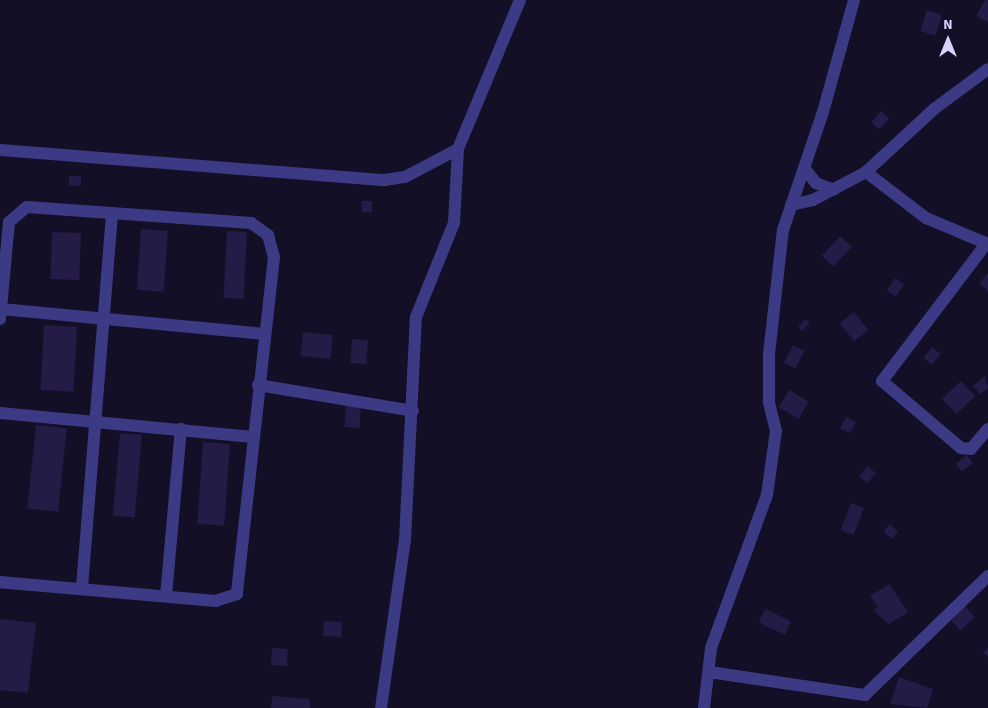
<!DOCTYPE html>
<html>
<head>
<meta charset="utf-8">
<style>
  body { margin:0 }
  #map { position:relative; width:988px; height:708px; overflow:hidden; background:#130f26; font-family:"Source Sans 3",sans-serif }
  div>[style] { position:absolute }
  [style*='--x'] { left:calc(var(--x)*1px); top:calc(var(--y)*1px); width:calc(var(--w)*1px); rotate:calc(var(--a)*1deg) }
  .building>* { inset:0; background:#241b47; transform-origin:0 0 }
  .minor>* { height:12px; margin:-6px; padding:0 6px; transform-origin:6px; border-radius:6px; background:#3d3a85 }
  span { translate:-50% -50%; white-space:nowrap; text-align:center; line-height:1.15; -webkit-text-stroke:4.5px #130f26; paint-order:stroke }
  .north { position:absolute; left:923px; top:15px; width:50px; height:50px; -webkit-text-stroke:4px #130f26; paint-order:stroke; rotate:0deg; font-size:14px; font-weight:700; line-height:20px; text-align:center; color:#d9d4ff }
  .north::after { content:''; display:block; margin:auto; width:18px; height:22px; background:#d9d4ff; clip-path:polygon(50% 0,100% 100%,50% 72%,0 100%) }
</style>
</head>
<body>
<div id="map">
  <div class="building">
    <div style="clip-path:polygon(985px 0,988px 0,988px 22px,976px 16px)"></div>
    <div style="left:927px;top:10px;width:16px;height:22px;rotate:18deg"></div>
    <div style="left:881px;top:111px;width:11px;height:15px;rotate:41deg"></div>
    <div style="left:69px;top:176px;width:12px;height:10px"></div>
    <div style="left:362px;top:201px;width:10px;height:11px"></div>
    <div style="left:141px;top:229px;width:27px;height:61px;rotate:4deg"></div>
    <div style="left:227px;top:231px;width:20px;height:67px;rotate:3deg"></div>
    <div style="left:52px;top:232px;width:29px;height:47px;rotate:2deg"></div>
    <div style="left:840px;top:236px;width:16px;height:27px;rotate:43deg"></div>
    <div style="clip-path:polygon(988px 273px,988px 291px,979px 283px)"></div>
    <div style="left:895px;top:278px;width:11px;height:15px;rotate:34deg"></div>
    <div style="left:854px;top:312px;width:23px;height:18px;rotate:52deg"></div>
    <div style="left:805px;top:319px;width:6px;height:11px;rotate:39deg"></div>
    <div style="left:44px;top:325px;width:33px;height:65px;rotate:3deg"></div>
    <div style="left:303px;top:332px;width:30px;height:24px;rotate:6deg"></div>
    <div style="left:352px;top:339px;width:16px;height:24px;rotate:4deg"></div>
    <div style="left:793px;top:345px;width:13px;height:20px;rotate:27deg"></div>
    <div style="left:932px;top:347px;width:11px;height:14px;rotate:38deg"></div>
    <div style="clip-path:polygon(985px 376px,988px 388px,980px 394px,973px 386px)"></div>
    <div style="left:961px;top:381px;width:21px;height:26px;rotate:47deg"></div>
    <div style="left:789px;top:390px;width:23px;height:20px;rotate:31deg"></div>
    <div style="left:346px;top:404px;width:15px;height:23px;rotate:4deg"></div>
    <div style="left:846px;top:417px;width:11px;height:13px;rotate:27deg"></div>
    <div style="left:36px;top:425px;width:31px;height:84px;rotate:6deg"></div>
    <div style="left:120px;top:433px;width:22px;height:83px;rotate:5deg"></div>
    <div style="left:203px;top:442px;width:27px;height:82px;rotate:4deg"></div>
    <div style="left:967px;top:455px;width:10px;height:14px;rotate:53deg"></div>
    <div style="left:867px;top:466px;width:11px;height:13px;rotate:38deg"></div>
    <div style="left:851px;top:503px;width:14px;height:29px;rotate:21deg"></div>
    <div style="left:890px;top:524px;width:11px;height:10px;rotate:41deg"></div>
    <div style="clip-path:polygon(889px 584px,908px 612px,889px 624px,873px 610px,878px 607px,870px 596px)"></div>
    <div style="left:965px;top:606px;width:15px;height:20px;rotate:48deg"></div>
    <div style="left:765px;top:609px;width:29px;height:15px;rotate:25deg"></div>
    <div style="clip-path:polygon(0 619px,36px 623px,28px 693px,0 690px)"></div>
    <div style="left:324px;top:621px;width:18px;height:15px;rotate:3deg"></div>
    <div style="clip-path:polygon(988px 647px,988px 657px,983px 653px)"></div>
    <div style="left:272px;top:648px;width:16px;height:17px;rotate:4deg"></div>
    <div style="clip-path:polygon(899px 677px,933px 689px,927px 708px,890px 704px)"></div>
    <div style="clip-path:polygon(272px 696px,310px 699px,310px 708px,271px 708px)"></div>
  </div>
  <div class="minor">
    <div style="--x:0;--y:150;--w:386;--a:4.5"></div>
    <div style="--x:385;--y:180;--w:20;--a:-9"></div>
    <div style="--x:405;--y:177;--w:60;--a:-27.8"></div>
    <div style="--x:805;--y:169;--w:18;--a:52"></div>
    <div style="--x:816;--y:183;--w:19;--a:21"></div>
    <div style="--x:866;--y:172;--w:76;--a:37.5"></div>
    <div style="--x:926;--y:218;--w:67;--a:22.8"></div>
    <div style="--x:791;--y:205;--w:23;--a:-13"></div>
    <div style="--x:813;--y:200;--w:60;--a:-27.8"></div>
    <div style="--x:866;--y:172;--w:93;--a:-42.8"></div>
    <div style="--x:934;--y:109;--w:67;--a:-36.5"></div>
    <div style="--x:986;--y:244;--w:172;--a:127.2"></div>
    <div style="--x:882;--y:381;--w:104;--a:40.3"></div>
    <div style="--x:961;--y:448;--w:10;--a:6"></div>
    <div style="--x:971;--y:449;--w:26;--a:-50"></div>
    <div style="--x:1;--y:309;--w:265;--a:5.4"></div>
    <div style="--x:0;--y:319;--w:97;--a:-84.7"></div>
    <div style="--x:9;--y:222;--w:23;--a:-40"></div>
    <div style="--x:27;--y:207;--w:225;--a:4.1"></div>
    <div style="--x:251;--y:223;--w:21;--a:35"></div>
    <div style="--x:268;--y:235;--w:23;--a:75"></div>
    <div style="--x:274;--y:257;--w:339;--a:96.3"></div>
    <div style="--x:237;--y:594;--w:22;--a:162"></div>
    <div style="--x:216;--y:601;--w:217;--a:-175"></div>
    <div style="--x:258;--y:385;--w:157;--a:9.5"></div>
    <div style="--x:0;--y:413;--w:254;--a:5.4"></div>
    <div style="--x:82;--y:587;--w:375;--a:-85.4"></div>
    <div style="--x:166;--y:596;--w:168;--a:-84.9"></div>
    <div style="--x:709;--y:672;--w:158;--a:8.4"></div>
    <div style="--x:865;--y:695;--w:171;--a:-44.1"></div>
    <div style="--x:381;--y:708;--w:170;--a:-81.9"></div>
    <div style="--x:405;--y:540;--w:223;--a:-87.2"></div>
    <div style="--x:416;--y:317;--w:101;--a:-68"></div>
    <div style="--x:454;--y:223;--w:74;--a:-86.9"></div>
    <div style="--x:458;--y:149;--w:161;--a:-67.4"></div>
    <div style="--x:704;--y:708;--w:60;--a:-83.3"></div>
    <div style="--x:711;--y:648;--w:163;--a:-69.9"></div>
    <div style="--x:767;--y:495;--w:65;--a:-82"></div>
    <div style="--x:776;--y:431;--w:30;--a:-104"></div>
    <div style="--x:769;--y:402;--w:48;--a:-90"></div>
    <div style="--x:769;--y:354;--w:125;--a:-83.6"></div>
    <div style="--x:783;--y:230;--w:125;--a:-71.3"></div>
    <div style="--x:823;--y:112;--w:116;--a:-74.5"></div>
  </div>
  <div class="north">N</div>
</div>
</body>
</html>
